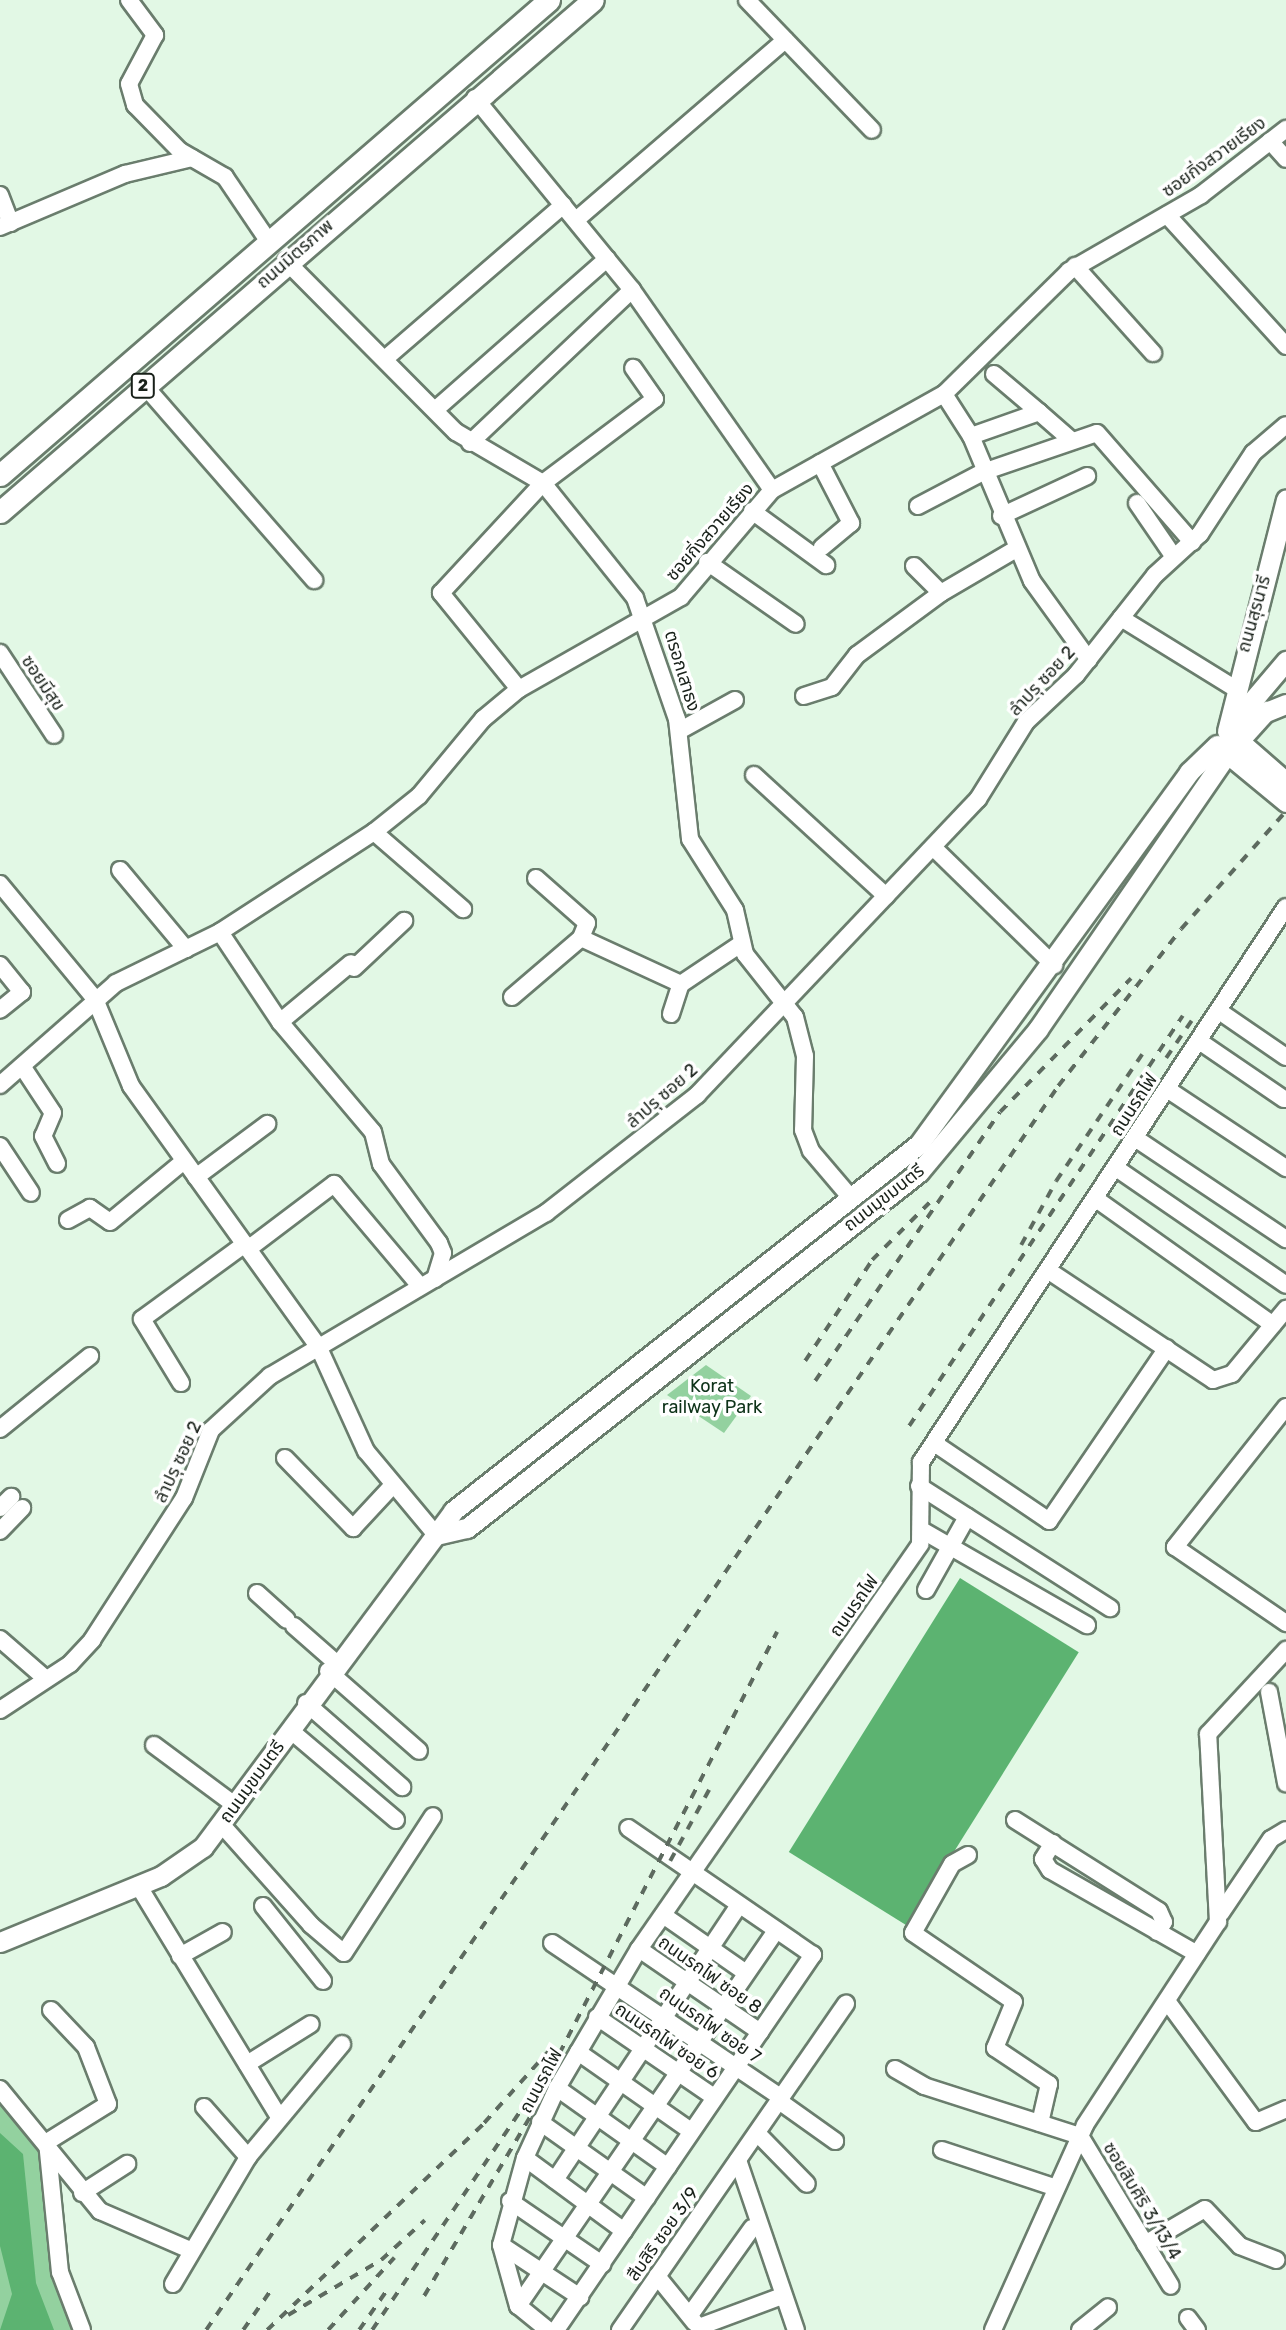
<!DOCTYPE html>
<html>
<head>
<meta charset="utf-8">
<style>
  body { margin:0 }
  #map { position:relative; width:1286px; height:2330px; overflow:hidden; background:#e2f8e5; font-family:Rubik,"Noto Sans Thai",sans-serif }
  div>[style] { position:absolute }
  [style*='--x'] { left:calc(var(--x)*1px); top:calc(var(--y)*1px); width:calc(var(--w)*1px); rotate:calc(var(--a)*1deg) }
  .green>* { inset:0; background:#93d19f }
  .water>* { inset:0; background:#5cb371; transform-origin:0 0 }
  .roads { filter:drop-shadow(2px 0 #6a7d6d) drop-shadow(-2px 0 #6a7d6d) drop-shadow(0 2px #6a7d6d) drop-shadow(0 -2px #6a7d6d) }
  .minor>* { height:16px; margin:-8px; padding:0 8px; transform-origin:8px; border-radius:8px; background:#fff }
  .major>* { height:19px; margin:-9.5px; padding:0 9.5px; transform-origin:9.5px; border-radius:9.5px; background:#fff }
  .highway>* { height:21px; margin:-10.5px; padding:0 10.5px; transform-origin:10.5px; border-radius:10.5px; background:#fff }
  .rail>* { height:3.5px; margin-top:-1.75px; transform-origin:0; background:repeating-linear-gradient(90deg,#5d6a5f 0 9px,transparent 0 18px) }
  span { translate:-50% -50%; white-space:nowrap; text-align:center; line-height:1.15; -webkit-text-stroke:7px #fff; paint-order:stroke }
  .shield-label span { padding:2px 5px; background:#fff; border:2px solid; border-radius:5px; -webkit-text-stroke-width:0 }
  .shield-label { font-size:16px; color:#182019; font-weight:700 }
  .street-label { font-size:18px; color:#182019 }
  .park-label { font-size:18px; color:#0d3218 }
</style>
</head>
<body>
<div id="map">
  <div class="green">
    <div style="clip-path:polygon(706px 1365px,751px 1396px,724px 1433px,667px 1395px)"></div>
    <div style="clip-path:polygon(0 2102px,43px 2143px,54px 2284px,77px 2330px,0 2330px)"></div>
  </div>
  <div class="water">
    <div style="left:960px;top:1578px;width:140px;height:323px;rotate:32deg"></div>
    <div style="clip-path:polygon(0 2133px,23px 2154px,36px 2283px,54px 2330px,0 2330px,12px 2294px,0 2246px)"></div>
  </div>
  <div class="roads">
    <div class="minor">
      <div style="--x:129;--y:0;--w:44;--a:53.4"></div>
      <div style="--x:155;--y:35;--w:55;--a:118"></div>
      <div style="--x:129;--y:84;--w:22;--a:74"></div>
      <div style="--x:135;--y:105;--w:64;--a:45.6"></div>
      <div style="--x:180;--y:151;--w:52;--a:30"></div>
      <div style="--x:225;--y:177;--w:78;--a:55.9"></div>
      <div style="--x:747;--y:0;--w:180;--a:46.1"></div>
      <div style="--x:475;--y:98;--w:248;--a:50.7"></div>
      <div style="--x:632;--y:290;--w:244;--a:55"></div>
      <div style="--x:1270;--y:141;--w:24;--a:48"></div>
      <div style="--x:0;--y:195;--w:30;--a:69"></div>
      <div style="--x:1167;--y:215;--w:177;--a:47.7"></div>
      <div style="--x:576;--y:220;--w:276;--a:-40.7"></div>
      <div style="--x:0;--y:227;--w:136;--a:-23"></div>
      <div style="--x:125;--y:174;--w:69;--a:-13.4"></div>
      <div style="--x:286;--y:261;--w:241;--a:45.2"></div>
      <div style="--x:456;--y:432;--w:101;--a:30.4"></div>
      <div style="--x:543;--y:483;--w:147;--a:51.3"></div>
      <div style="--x:635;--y:598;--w:128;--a:70.9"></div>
      <div style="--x:677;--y:719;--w:121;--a:83.8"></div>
      <div style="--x:690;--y:839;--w:84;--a:57.6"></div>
      <div style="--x:735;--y:910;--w:45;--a:77.2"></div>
      <div style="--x:745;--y:954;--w:80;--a:51.6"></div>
      <div style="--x:795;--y:1017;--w:40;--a:75.6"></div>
      <div style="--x:805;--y:1056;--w:74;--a:91.5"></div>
      <div style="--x:803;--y:1130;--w:22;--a:69"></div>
      <div style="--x:811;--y:1151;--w:62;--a:49.6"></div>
      <div style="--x:1075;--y:266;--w:117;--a:48.1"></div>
      <div style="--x:386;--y:358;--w:234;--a:-40.8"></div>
      <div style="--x:994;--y:374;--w:59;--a:40.2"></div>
      <div style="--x:144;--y:385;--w:259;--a:48.9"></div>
      <div style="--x:944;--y:394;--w:50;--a:57.3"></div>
      <div style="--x:971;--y:436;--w:157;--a:67.2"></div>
      <div style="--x:1032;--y:581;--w:97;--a:54.2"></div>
      <div style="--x:435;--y:410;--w:229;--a:-41.3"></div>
      <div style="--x:971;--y:436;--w:72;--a:-19.4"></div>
      <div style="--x:1039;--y:412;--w:41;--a:41.1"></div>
      <div style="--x:470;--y:443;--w:223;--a:-43.4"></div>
      <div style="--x:820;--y:463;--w:68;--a:62.7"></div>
      <div style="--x:851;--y:523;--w:38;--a:140"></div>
      <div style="--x:1137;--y:503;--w:65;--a:55.6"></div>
      <div style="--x:918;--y:506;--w:73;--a:-27.6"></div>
      <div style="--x:983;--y:472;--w:120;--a:-18.9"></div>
      <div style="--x:1097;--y:433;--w:145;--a:48.9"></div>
      <div style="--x:752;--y:511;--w:92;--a:36.1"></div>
      <div style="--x:1001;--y:516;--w:95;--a:-24.9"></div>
      <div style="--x:707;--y:562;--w:108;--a:34.9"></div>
      <div style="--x:914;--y:566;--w:38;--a:45"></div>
      <div style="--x:941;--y:593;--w:87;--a:-30.4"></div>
      <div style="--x:1121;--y:618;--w:135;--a:31.7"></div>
      <div style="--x:0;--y:653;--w:98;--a:56.6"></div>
      <div style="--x:519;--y:689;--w:124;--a:-129.1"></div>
      <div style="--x:441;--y:593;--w:150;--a:-47.2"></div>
      <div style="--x:543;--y:483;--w:140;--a:-36.9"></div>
      <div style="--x:655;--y:399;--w:38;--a:-125"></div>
      <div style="--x:804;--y:696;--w:29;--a:-18"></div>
      <div style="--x:832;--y:687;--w:41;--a:-52"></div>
      <div style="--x:857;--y:655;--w:104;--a:-36.4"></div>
      <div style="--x:679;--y:731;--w:64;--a:-29"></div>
      <div style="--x:754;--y:775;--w:179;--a:42.5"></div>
      <div style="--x:374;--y:832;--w:118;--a:40.9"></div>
      <div style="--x:934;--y:848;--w:168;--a:44.3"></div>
      <div style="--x:120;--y:870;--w:103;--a:50.1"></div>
      <div style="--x:536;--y:878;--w:68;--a:41.4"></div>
      <div style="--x:587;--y:923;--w:16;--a:112"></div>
      <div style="--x:0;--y:884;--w:149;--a:50.4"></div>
      <div style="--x:95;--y:999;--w:94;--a:67.5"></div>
      <div style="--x:131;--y:1086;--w:322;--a:54.3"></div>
      <div style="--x:319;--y:1348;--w:113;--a:65.5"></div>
      <div style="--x:366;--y:1451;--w:109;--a:50.2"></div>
      <div style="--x:220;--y:932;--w:108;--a:56.3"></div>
      <div style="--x:280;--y:1022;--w:144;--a:49.8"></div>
      <div style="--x:373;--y:1132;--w:33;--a:76"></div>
      <div style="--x:381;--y:1164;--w:98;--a:53.7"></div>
      <div style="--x:439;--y:1243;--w:11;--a:68"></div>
      <div style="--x:443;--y:1253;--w:27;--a:107"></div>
      <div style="--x:0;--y:965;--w:35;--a:51"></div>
      <div style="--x:22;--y:992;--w:28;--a:141"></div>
      <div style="--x:354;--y:968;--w:69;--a:-43.2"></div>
      <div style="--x:512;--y:997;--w:91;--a:-40.5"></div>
      <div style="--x:581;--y:938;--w:110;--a:24.7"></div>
      <div style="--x:681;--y:984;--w:73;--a:-33.9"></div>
      <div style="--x:1219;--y:1011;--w:81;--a:34.5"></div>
      <div style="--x:671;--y:1014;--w:32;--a:-72"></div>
      <div style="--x:280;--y:1022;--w:92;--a:-39.7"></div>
      <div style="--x:1199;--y:1041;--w:103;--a:34.3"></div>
      <div style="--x:22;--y:1066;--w:56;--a:56.6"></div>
      <div style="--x:53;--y:1113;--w:25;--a:113"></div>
      <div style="--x:43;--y:1136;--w:31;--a:63"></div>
      <div style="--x:0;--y:1085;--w:154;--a:-41.3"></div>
      <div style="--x:116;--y:983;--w:116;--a:-26.1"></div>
      <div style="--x:220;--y:932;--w:184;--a:-33"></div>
      <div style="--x:374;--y:832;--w:58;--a:-38.7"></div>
      <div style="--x:419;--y:796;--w:100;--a:-50.3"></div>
      <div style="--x:483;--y:719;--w:47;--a:-39.8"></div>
      <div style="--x:519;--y:689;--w:186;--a:-29.6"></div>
      <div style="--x:681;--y:597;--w:140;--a:-49.6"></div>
      <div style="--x:772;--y:490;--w:197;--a:-29.2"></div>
      <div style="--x:944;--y:394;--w:175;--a:-44.5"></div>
      <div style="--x:1069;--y:271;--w:152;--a:-29.9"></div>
      <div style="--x:1201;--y:195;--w:108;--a:-37.8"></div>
      <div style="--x:1167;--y:1089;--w:143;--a:33.6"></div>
      <div style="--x:1135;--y:1138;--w:182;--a:33.8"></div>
      <div style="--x:0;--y:1146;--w:56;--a:56.6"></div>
      <div style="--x:1116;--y:1168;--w:206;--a:34.5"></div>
      <div style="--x:196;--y:1177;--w:89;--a:-36.7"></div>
      <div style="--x:1096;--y:1199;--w:217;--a:35.4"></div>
      <div style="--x:68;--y:1220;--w:25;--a:-29"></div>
      <div style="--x:90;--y:1208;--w:24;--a:35"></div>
      <div style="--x:110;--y:1222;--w:96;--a:-39.5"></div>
      <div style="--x:248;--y:1249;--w:108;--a:-37.1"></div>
      <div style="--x:334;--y:1184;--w:132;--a:49.9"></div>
      <div style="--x:1049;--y:1271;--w:197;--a:33.6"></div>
      <div style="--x:1213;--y:1380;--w:20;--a:-18"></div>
      <div style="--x:1232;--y:1374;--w:85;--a:-50.3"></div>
      <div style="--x:181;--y:1383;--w:75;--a:-121.4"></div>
      <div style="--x:142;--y:1319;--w:127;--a:-36.1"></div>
      <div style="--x:1286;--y:1407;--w:179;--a:128.4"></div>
      <div style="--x:1175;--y:1547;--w:135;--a:34.4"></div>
      <div style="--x:0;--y:1429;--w:116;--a:-39"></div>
      <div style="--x:934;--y:1443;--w:139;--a:34.1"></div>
      <div style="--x:1049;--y:1521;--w:209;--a:-55.7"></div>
      <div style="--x:285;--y:1458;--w:98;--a:45.8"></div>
      <div style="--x:353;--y:1528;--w:57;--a:-47.1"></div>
      <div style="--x:919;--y:1486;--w:227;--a:32.6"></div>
      <div style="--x:0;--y:1508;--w:16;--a:-45"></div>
      <div style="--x:0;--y:1531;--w:32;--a:-46"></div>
      <div style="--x:925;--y:1532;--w:187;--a:29.9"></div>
      <div style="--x:926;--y:1590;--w:84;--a:-60.7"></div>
      <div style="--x:257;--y:1593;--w:40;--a:42"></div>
      <div style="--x:294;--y:1626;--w:55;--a:41.3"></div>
      <div style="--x:0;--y:1639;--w:61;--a:41"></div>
      <div style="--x:328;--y:1671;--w:121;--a:41.3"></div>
      <div style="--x:1269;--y:1692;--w:93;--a:79.4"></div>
      <div style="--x:306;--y:1703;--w:128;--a:41.2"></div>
      <div style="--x:0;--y:1710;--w:84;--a:-33.3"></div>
      <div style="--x:70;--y:1664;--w:33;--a:-47"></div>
      <div style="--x:92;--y:1640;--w:169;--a:-57.1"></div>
      <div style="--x:184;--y:1498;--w:73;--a:-68.3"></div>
      <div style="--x:211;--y:1430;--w:80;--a:-42.5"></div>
      <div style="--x:270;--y:1376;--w:321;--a:-30.6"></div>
      <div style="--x:546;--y:1213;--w:192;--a:-38"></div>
      <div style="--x:697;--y:1095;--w:408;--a:-46.5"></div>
      <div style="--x:978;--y:799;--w:91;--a:-58.1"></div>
      <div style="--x:1026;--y:722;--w:69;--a:-43.2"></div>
      <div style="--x:1076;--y:675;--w:127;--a:-51.7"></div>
      <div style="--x:1155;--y:575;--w:61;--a:-42.3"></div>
      <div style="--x:1200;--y:534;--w:97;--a:-56.8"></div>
      <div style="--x:1253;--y:453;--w:43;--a:-40.3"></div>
      <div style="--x:290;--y:1730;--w:139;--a:40.3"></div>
      <div style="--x:154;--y:1745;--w:102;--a:36.6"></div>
      <div style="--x:1015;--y:1820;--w:170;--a:32.3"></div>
      <div style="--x:1159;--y:1911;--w:12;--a:66"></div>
      <div style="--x:1164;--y:1922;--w:12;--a:125"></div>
      <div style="--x:222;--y:1825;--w:134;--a:48.3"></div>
      <div style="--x:311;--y:1925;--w:43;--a:40.3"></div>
      <div style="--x:344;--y:1953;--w:163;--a:-57"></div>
      <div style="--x:1053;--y:1843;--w:19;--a:122"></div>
      <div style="--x:1043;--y:1859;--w:13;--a:58"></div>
      <div style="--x:1050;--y:1870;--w:169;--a:29.7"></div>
      <div style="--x:968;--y:1855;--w:18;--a:151"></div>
      <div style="--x:952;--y:1864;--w:79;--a:119.5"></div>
      <div style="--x:913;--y:1933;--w:122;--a:34.3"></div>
      <div style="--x:1014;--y:2002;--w:50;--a:112.4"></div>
      <div style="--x:995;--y:2048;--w:65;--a:33.7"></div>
      <div style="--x:1049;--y:2084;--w:40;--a:103"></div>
      <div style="--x:138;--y:1885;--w:271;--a:58.7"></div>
      <div style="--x:263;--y:1906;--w:96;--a:51.3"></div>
      <div style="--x:1221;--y:1913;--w:89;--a:-56"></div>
      <div style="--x:1271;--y:1839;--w:17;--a:-31"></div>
      <div style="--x:663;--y:1915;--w:101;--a:34.9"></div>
      <div style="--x:552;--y:1943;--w:277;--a:34"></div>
      <div style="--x:639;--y:1949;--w:147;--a:34.4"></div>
      <div style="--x:180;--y:1956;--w:49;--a:-29.2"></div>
      <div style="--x:1167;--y:2001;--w:150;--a:53.7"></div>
      <div style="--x:1256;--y:2122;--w:33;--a:-23"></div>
      <div style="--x:51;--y:2010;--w:51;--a:46.6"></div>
      <div style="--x:86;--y:2047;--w:61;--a:68.9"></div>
      <div style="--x:108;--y:2104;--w:72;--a:148.1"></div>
      <div style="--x:47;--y:2142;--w:131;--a:84.3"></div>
      <div style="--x:60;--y:2272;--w:62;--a:69.2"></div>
      <div style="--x:597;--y:2017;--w:142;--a:34.4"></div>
      <div style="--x:578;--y:2052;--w:138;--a:35"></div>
      <div style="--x:247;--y:2064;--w:75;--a:-32"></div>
      <div style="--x:895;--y:2069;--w:34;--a:30"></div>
      <div style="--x:924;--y:2086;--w:164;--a:17.8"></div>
      <div style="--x:1080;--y:2136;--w:175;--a:58.8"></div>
      <div style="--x:557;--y:2088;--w:136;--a:35.4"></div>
      <div style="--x:0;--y:2089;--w:158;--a:50.7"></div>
      <div style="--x:100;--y:2211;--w:96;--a:23.4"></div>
      <div style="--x:779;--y:2101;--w:69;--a:35.5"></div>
      <div style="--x:204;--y:2107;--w:67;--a:48.7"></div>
      <div style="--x:540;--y:2122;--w:131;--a:35.4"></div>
      <div style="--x:757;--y:2133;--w:71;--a:45.6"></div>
      <div style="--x:942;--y:2150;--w:118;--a:18.3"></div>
      <div style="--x:525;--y:2158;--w:123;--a:36.4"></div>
      <div style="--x:738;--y:2160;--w:180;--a:71.2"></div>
      <div style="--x:555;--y:2180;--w:331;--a:-56.2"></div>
      <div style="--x:82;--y:2193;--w:54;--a:-32.8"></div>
      <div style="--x:510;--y:2201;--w:112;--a:34.4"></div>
      <div style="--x:1145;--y:2244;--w:69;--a:-30.3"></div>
      <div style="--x:1205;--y:2209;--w:51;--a:46.6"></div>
      <div style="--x:1240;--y:2246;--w:39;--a:21"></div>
      <div style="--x:501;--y:2245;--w:95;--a:33.4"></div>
      <div style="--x:657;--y:2276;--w:60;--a:51"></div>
      <div style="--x:173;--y:2284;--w:147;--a:-59.4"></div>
      <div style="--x:248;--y:2157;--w:147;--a:-50.2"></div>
      <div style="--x:518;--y:2306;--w:456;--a:-55.5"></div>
      <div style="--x:690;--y:2315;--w:107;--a:-54.5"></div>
      <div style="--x:1188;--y:2318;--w:15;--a:53"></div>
      <div style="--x:699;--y:2327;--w:83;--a:-20.4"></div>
      <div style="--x:548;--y:2330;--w:38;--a:-141"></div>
      <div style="--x:518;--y:2306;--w:63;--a:-105.6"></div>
      <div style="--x:501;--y:2245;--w:90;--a:-74.6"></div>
      <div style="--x:525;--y:2158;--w:77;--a:-65.4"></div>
      <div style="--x:557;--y:2088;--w:161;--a:-59.5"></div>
      <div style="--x:639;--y:1949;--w:493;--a:-55.2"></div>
      <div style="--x:920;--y:1544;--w:82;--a:-89.3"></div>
      <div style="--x:921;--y:1462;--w:664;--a:-56.67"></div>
      <div style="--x:556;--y:2330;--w:455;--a:-55.6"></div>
      <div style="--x:813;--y:1955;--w:224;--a:-145.5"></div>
      <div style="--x:620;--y:2330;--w:397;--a:-55.3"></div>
      <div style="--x:993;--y:2330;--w:225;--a:-65.8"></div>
      <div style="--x:1085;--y:2125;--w:243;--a:-56.8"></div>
      <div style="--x:1218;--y:1922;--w:188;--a:-93"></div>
      <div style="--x:1208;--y:1734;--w:115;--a:-47.1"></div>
      <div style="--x:1080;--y:2330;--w:36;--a:-39"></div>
    </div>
    <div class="major">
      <div style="--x:1256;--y:716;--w:32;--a:-22"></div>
      <div style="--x:1230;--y:727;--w:87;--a:-49.7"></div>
      <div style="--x:1227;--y:731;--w:239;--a:-75.7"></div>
      <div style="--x:1231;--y:734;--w:73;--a:41.1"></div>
      <div style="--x:1218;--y:746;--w:88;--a:39.5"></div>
      <div style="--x:436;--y:1535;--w:32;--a:-13"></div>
      <div style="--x:467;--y:1528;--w:575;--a:-38.22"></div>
      <div style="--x:919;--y:1172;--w:186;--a:-50.2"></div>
      <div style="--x:1038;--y:1029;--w:335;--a:-55.5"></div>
      <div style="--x:1228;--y:753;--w:57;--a:-47.9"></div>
      <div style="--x:0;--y:1942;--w:174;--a:-22.3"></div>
      <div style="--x:161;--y:1876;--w:51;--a:-34.6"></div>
      <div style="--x:203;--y:1847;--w:419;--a:-53.3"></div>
      <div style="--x:453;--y:1511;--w:593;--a:-38.22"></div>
      <div style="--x:919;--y:1144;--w:460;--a:-54"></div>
      <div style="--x:1189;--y:772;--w:39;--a:-44"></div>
    </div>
    <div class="highway">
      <div style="--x:0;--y:475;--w:726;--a:-40.87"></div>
      <div style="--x:0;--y:512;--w:783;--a:-40.81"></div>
    </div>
  </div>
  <div class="rail">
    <div style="--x:1166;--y:1058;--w:46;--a:-55.6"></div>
    <div style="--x:1021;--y:1245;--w:73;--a:-61.3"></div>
    <div style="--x:1056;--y:1181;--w:155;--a:-55.8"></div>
    <div style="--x:805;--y:1361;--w:121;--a:-56.4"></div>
    <div style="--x:872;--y:1260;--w:83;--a:-45"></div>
    <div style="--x:815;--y:1381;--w:326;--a:-55.5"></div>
    <div style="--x:1000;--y:1112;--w:187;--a:-45.6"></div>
    <div style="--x:909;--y:1426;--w:493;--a:-56.3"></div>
    <div style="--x:670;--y:1861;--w:83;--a:-61.3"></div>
    <div style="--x:424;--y:2296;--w:230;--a:-59.4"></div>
    <div style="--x:288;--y:2315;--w:108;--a:-30.6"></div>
    <div style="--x:381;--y:2260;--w:59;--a:-42.3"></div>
    <div style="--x:206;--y:2330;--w:1508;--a:-55.59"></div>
    <div style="--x:1058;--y:1086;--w:199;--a:-51.9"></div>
    <div style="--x:1181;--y:929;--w:158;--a:-48.3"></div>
    <div style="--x:243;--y:2330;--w:52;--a:-55.1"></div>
    <div style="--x:267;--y:2330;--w:300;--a:-43.6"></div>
    <div style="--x:484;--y:2123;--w:106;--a:-48.1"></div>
    <div style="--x:328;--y:2330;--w:98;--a:-47.5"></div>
    <div style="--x:359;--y:2330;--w:49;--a:-55"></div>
    <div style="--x:372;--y:2330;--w:333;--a:-55.9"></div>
    <div style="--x:559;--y:2054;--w:475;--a:-62.7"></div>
  </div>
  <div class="shield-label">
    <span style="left:143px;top:386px">2</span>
  </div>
  <div class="street-label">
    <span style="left:1214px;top:157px;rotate:-36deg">ซอยกิ่งสวายเรียง</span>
    <span style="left:295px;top:254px;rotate:-41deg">ถนนมิตรภาพ</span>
    <span style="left:710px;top:532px;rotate:-49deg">ซอยกิ่งสวายเรียง</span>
    <span style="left:1254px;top:614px;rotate:-74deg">ถนนสุรนารี</span>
    <span style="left:682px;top:671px;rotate:73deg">ตรอกเสาธง</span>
    <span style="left:1042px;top:681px;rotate:-47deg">ลำปรุ ซอย 2</span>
    <span style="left:43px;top:683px;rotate:56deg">ซอยมีสุข</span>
    <span style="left:662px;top:1096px;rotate:-41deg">ลำปรุ ซอย 2</span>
    <span style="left:1134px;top:1105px;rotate:-57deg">ถนนรถไฟ</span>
    <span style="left:884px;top:1198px;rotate:-38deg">ถนนมุขมนตรี</span>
    <span style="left:178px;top:1462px;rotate:-65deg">ลำปรุ ซอย 2</span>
    <span style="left:854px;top:1606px;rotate:-55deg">ถนนรถไฟ</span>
    <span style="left:252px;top:1782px;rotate:-54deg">ถนนมุขมนตรี</span>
    <span style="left:710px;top:1975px;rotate:35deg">ถนนรถไฟ ซอย 8</span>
    <span style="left:710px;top:2025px;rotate:35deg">ถนนรถไฟ ซอย 7</span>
    <span style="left:667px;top:2041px;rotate:34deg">ถนนรถไฟ ซอย 6</span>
    <span style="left:541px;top:2081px;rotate:-62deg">ถนนรถไฟ</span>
    <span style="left:1142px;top:2201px;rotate:59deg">ซอยสิบศิริ 3/13/4</span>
    <span style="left:663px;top:2234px;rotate:-55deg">สืบสิริ ซอย 3/9</span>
  </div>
  <div class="park-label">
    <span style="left:712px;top:1397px">Korat<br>railway Park</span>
  </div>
</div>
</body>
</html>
